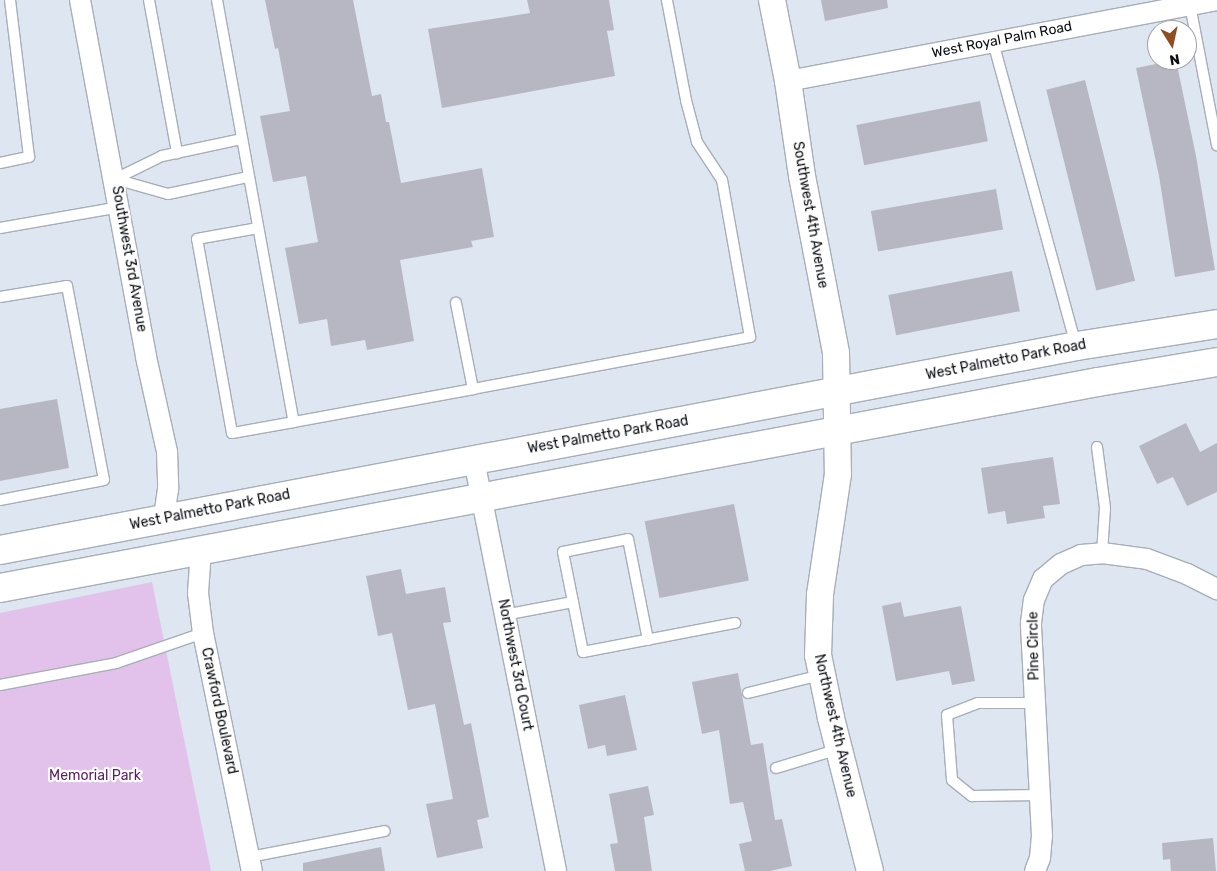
<!DOCTYPE html>
<html>
<head>
<meta charset="utf-8">
<style>
  body { margin:0 }
  #map { position:relative; width:1217px; height:871px; overflow:hidden; background:#dee6f2; font-family:Rubik,sans-serif }
  div>[style] { position:absolute }
  [style*='--x'] { left:calc(var(--x)*1px); top:calc(var(--y)*1px); width:calc(var(--w)*1px); rotate:calc(var(--a)*1deg) }
  .green>* { inset:0; background:#e2c2ea }
  .building>* { inset:0; background:#b7b7c4; transform-origin:0 0 }
  .roads { filter:drop-shadow(1px 0 #a6aeb9) drop-shadow(-1px 0 #a6aeb9) drop-shadow(0 1px #a6aeb9) drop-shadow(0 -1px #a6aeb9) }
  .service>* { height:10px; margin:-5px; padding:0 5px; transform-origin:5px; border-radius:5px; background:#fff }
  .minor>* { height:20px; margin:-10px; padding:0 10px; transform-origin:10px; border-radius:10px; background:#fff }
  .tertiary>* { height:26px; margin:-13px; padding:0 13px; transform-origin:13px; border-radius:13px; background:#fff }
  .primary>* { height:28px; margin:-14px; padding:0 14px; transform-origin:14px; border-radius:14px; background:#fff }
  span { translate:-50% -50%; white-space:nowrap; text-align:center; line-height:1.15; -webkit-text-stroke:4.5px #fff; paint-order:stroke }
  .street-label { font-size:14px; color:#0d0f13 }
  .park-label { font-size:14px; color:#5a1d68 }
  .north { position:absolute; left:1147px; top:20px; width:50px; height:50px; box-sizing:border-box; background:#fff; border:1px solid #9e9fa1; border-radius:50%; rotate:170deg; font-size:14px; font-weight:700; line-height:20px; text-align:center; color:#0d0f13 }
  .north::after { content:''; display:block; margin:auto; width:18px; height:22px; background:#914c21; clip-path:polygon(50% 0,100% 100%,50% 72%,0 100%) }
</style>
</head>
<body>
<div id="map">
  <div class="green">
    <div style="clip-path:polygon(152px 582px,211px 871px,0 871px,0 613px)"></div>
  </div>
  <div class="building">
    <div style="clip-path:polygon(265px 0,353px 0,372px 96px,381px 94px,386px 122px,389px 122px,401px 183px,482px 168px,494px 237px,471px 241px,473px 247px,400px 260px,414px 341px,367px 350px,365px 340px,331px 346px,327px 319px,299px 324px,285px 248px,318px 242px,306px 176px,273px 182px,260px 116px,290px 111px,278px 48px,275px 49px)"></div>
    <div style="clip-path:polygon(527px 0,609px 0,614px 30px,607px 31px,615px 76px,442px 108px,428px 29px,530px 13px)"></div>
    <div style="clip-path:polygon(821px 0,887px 0,888px 8px,825px 21px)"></div>
    <div style="clip-path:polygon(1176px 60px,1196px 156px,1215px 270px,1175px 277px,1159px 176px,1136px 68px)"></div>
    <div style="left:1085px;top:80px;width:207px;height:40px;rotate:76deg"></div>
    <div style="left:980px;top:101px;width:41px;height:126px;rotate:79deg"></div>
    <div style="left:996px;top:189px;width:41px;height:127px;rotate:80deg"></div>
    <div style="left:1012px;top:271px;width:41px;height:126px;rotate:79deg"></div>
    <div style="clip-path:polygon(57px 399px,69px 468px,0 481px,0 409px)"></div>
    <div style="clip-path:polygon(1186px 423px,1200px 452px,1217px 443px,1217px 492px,1187px 506px,1173px 477px,1157px 484px,1139px 446px)"></div>
    <div style="clip-path:polygon(1053px 457px,1060px 504px,1043px 506px,1045px 518px,1007px 524px,1005px 511px,988px 514px,981px 468px)"></div>
    <div style="left:734px;top:504px;width:78px;height:91px;rotate:79deg"></div>
    <div style="clip-path:polygon(401px 569px,406px 594px,445px 587px,451px 622px,443px 623px,464px 725px,471px 723px,489px 817px,477px 820px,483px 848px,437px 858px,426px 804px,453px 799px,435px 704px,408px 710px,392px 633px,378px 636px,366px 576px)"></div>
    <div style="clip-path:polygon(901px 602px,904px 617px,961px 606px,975px 681px,952px 685px,949px 671px,896px 681px,882px 606px)"></div>
    <div style="clip-path:polygon(738px 673px,751px 745px,763px 743px,775px 820px,782px 819px,792px 866px,770px 871px,745px 871px,739px 844px,752px 841px,743px 802px,730px 804px,719px 730px,702px 734px,692px 682px)"></div>
    <div style="clip-path:polygon(625px 695px,637px 750px,607px 756px,605px 745px,588px 749px,579px 705px)"></div>
    <div style="clip-path:polygon(648px 786px,654px 815px,644px 817px,652px 871px,615px 871px,610px 844px,618px 843px,609px 794px)"></div>
    <div style="clip-path:polygon(1213px 838px,1216px 871px,1171px 871px,1170px 859px,1163px 860px,1162px 843px)"></div>
    <div style="clip-path:polygon(381px 847px,385px 871px,303px 871px,303px 863px)"></div>
  </div>
  <div class="roads">
    <div class="service">
      <div style="--x:149;--y:0;--w:156;--a:79.6"></div>
      <div style="--x:217;--y:0;--w:429;--a:79.7"></div>
      <div style="--x:294;--y:422;--w:63;--a:169.9"></div>
      <div style="--x:232;--y:433;--w:197;--a:-100.2"></div>
      <div style="--x:197;--y:239;--w:62;--a:-10.2"></div>
      <div style="--x:1190;--y:5;--w:143;--a:79.1"></div>
      <div style="--x:993;--y:42;--w:314;--a:74.7"></div>
      <div style="--x:0;--y:163;--w:30;--a:-12"></div>
      <div style="--x:29;--y:157;--w:158;--a:-96.9"></div>
      <div style="--x:115;--y:179;--w:55;--a:15.8"></div>
      <div style="--x:168;--y:194;--w:82;--a:-12"></div>
      <div style="--x:115;--y:179;--w:52;--a:-26.1"></div>
      <div style="--x:162;--y:156;--w:82;--a:-12"></div>
      <div style="--x:0;--y:228;--w:122;--a:-9.9"></div>
      <div style="--x:0;--y:297;--w:68;--a:-9.3"></div>
      <div style="--x:67;--y:286;--w:197;--a:79.2"></div>
      <div style="--x:104;--y:480;--w:106;--a:169.1"></div>
      <div style="--x:473;--y:389;--w:282;--a:-10.6"></div>
      <div style="--x:750;--y:337;--w:159;--a:-100.1"></div>
      <div style="--x:722;--y:180;--w:45;--a:-123.3"></div>
      <div style="--x:697;--y:142;--w:43;--a:-104.7"></div>
      <div style="--x:686;--y:100;--w:102;--a:-100.8"></div>
      <div style="--x:294;--y:422;--w:182;--a:-10.4"></div>
      <div style="--x:473;--y:389;--w:88;--a:-101.2"></div>
      <div style="--x:1097;--y:447;--w:62;--a:82.5"></div>
      <div style="--x:1105;--y:508;--w:45;--a:93.8"></div>
      <div style="--x:573;--y:602;--w:51;--a:-101.3"></div>
      <div style="--x:563;--y:552;--w:66;--a:-11.3"></div>
      <div style="--x:628;--y:539;--w:103;--a:78.8"></div>
      <div style="--x:504;--y:615;--w:70;--a:-10.7"></div>
      <div style="--x:573;--y:602;--w:51;--a:78.7"></div>
      <div style="--x:583;--y:652;--w:155;--a:-10.8"></div>
      <div style="--x:0;--y:685;--w:118;--a:-10.7"></div>
      <div style="--x:116;--y:663;--w:92;--a:-19"></div>
      <div style="--x:748;--y:693;--w:75;--a:-13.9"></div>
      <div style="--x:1035;--y:703;--w:57;--a:180"></div>
      <div style="--x:978;--y:703;--w:33;--a:159"></div>
      <div style="--x:947;--y:715;--w:65;--a:85.6"></div>
      <div style="--x:952;--y:780;--w:26;--a:39"></div>
      <div style="--x:972;--y:796;--w:68;--a:-0.8"></div>
      <div style="--x:776;--y:768;--w:66;--a:-16.8"></div>
      <div style="--x:250;--y:857;--w:137;--a:-10.9"></div>
    </div>
    <div class="minor">
      <div style="--x:80;--y:0;--w:363;--a:79.5"></div>
      <div style="--x:146;--y:357;--w:97;--a:77.5"></div>
      <div style="--x:167;--y:452;--w:37;--a:88"></div>
      <div style="--x:168;--y:489;--w:30;--a:98"></div>
      <div style="--x:788;--y:81;--w:436;--a:-10.7"></div>
      <div style="--x:474;--y:460;--w:419;--a:78.7"></div>
      <div style="--x:201;--y:550;--w:43;--a:94"></div>
      <div style="--x:198;--y:593;--w:40;--a:82.9"></div>
      <div style="--x:203;--y:633;--w:243;--a:78.4"></div>
      <div style="--x:1035;--y:871;--w:14;--a:-69"></div>
      <div style="--x:1040;--y:858;--w:22;--a:-85"></div>
      <div style="--x:1042;--y:836;--w:213;--a:-93"></div>
      <div style="--x:1031;--y:623;--w:23;--a:-83"></div>
      <div style="--x:1034;--y:600;--w:23;--a:-67"></div>
      <div style="--x:1043;--y:579;--w:23;--a:-40"></div>
      <div style="--x:1061;--y:564;--w:22;--a:-24"></div>
      <div style="--x:1081;--y:555;--w:21;--a:-5"></div>
      <div style="--x:1102;--y:553;--w:45;--a:7.6"></div>
      <div style="--x:1147;--y:559;--w:43;--a:20.6"></div>
      <div style="--x:1187;--y:574;--w:34;--a:27"></div>
    </div>
    <div class="tertiary">
      <div style="--x:772;--y:0;--w:83;--a:78.8"></div>
      <div style="--x:788;--y:81;--w:96;--a:81.6"></div>
      <div style="--x:802;--y:176;--w:180;--a:79.1"></div>
      <div style="--x:836;--y:353;--w:121;--a:89.1"></div>
      <div style="--x:838;--y:474;--w:122;--a:98.5"></div>
      <div style="--x:820;--y:595;--w:60;--a:91.9"></div>
      <div style="--x:818;--y:655;--w:64;--a:78.3"></div>
      <div style="--x:831;--y:718;--w:158;--a:75.7"></div>
    </div>
    <div class="primary">
      <div style="--x:0;--y:550;--w:1096;--a:-10.73"></div>
      <div style="--x:1077;--y:346;--w:142;--a:-8.9"></div>
      <div style="--x:0;--y:588;--w:1117;--a:-10.63"></div>
      <div style="--x:1098;--y:382;--w:121;--a:-9.5"></div>
    </div>
  </div>
  <div class="street-label">
    <span style="left:1002px;top:40px;rotate:-11deg">West Royal Palm Road</span>
    <span style="left:810px;top:215px;rotate:80deg">Southwest 4th Avenue</span>
    <span style="left:129px;top:259px;rotate:80deg">Southwest 3rd Avenue</span>
    <span style="left:1006px;top:360px;rotate:-11deg">West Palmetto Park Road</span>
    <span style="left:608px;top:435px;rotate:-10deg">West Palmetto Park Road</span>
    <span style="left:210px;top:510px;rotate:-11deg">West Palmetto Park Road</span>
    <span style="left:1034px;top:646px;rotate:-91deg">Pine Circle</span>
    <span style="left:515px;top:665px;rotate:79deg">Northwest 3rd Court</span>
    <span style="left:219px;top:711px;rotate:78deg">Crawford Boulevard</span>
    <span style="left:835px;top:726px;rotate:77deg">Northwest 4th Avenue</span>
  </div>
  <div class="park-label">
    <span style="left:95px;top:776px">Memorial Park</span>
  </div>
  <div class="north">N</div>
</div>
</body>
</html>
